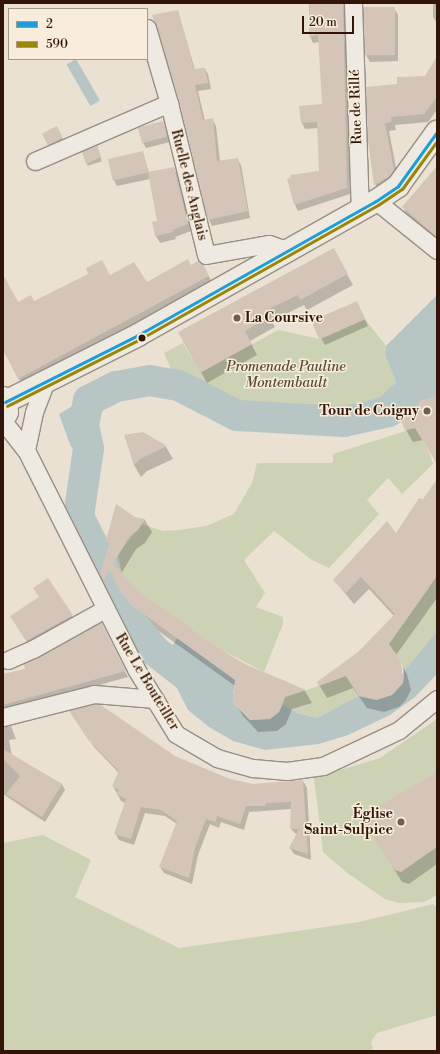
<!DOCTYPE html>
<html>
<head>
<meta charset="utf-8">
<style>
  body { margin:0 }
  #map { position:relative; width:440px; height:1054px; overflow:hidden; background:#eae1d2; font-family:"Libre Bodoni",serif }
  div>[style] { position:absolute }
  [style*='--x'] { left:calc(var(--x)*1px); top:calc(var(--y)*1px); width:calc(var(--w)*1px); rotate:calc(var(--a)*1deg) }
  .green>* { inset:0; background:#cdd2b4 }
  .water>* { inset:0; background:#b7c6c5; transform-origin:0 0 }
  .shadow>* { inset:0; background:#0003; transform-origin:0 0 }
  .river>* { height:31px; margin:-15.5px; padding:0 15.5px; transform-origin:15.5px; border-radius:15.5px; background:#b7c6c5 }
  .building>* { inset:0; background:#d5c5b8; transform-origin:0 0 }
  .roads { filter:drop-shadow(1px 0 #988e85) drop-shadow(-1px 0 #988e85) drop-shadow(0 1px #988e85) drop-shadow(0 -1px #988e85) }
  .street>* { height:17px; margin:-8.5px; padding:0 8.5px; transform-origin:8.5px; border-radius:8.5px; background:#eeeae1 }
  .secondary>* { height:22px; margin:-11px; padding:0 11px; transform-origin:11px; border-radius:11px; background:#eeeae1 }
  .bus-1>* { height:3px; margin:-1.5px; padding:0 1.5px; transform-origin:1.5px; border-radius:1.5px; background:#1d9dd9 }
  .bus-2>* { height:3px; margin:-1.5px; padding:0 1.5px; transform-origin:1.5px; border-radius:1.5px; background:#998608 }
  .dots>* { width:11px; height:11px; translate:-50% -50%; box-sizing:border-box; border:2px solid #f8eddb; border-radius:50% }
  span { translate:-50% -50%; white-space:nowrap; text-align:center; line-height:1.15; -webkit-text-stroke:3px #f8eddb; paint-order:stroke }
  .street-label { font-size:14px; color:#321508 }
  .poi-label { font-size:14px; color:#321508; font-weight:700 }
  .left { translate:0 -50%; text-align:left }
  .right { translate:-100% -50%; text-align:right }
  .park-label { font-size:14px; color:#594a34; font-style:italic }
  .frame { position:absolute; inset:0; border:4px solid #321508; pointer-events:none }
  .legend { position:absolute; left:8px; top:8px; width:140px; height:52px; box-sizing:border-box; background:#f8eddb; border:1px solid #a99787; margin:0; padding:5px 7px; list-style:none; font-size:12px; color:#321508 }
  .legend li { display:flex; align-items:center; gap:8px; height:20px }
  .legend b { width:20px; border:1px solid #a99787 }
  .scale { position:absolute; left:302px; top:16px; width:52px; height:18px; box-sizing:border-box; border:2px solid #321508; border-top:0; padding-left:5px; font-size:12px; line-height:14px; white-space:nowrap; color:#321508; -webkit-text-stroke:3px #f8eddb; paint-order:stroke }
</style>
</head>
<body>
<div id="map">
  <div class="green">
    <div style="clip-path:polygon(365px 319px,386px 346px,385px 355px,396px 382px,370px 406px,369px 414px,344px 421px,236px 415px,178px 385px,164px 353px,183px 343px,200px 373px,278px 330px,320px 339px)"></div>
    <div style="clip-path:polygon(415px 428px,429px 452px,433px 464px,402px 494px,388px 478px,367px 500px,379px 514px,329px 568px,312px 560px,274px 531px,244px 560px,265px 593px,256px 607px,283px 617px,283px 624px,264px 672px,222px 650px,141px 592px,122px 573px,118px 555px,141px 524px,163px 531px,179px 530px,206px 526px,234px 514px,252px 483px,257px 463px,330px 463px,333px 462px,333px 454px)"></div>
    <div style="clip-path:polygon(437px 576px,437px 631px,404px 671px,401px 661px,389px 644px)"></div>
    <div style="clip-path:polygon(344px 674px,359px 696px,338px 709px,317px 718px,297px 713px,283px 704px,287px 691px,292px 695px,335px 680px)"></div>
    <div style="clip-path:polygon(437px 719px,437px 776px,433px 773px,362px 817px,361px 820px,365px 822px,374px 834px,373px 838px,375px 836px,387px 854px,385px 855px,395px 871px,400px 871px,413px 864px,421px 854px,423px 857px,423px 853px,435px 846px,437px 848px,437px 895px,424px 902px,398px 903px,385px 899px,346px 872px,323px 852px,314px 778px,380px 758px)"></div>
    <div style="clip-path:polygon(43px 835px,91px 860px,75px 897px,179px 948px,359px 922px,433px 904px,437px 908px,437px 1015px,377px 1033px,371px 1042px,373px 1051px,3px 1051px,3px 843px)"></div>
  </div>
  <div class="water">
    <div style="left:76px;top:59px;width:48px;height:11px;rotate:60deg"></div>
    <div style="clip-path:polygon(437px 295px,437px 396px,425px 398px,419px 401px,415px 411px,400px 418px,368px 421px,370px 406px,396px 382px,385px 355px,386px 346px)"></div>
    <div style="clip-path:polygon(86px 398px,92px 409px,90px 422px,94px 427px,95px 449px,71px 447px,59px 414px)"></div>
    <div style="clip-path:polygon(437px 631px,437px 674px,415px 697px,390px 715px,348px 735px,319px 744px,265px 750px,233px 741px,209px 727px,188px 710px,163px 660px,178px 637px,236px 680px,233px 693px,234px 704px,250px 720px,270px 719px,279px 712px,283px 704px,297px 713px,317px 718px,359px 696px,376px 700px,392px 695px,403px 683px,404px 671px)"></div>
  </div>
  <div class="shadow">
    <div style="clip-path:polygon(309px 3px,345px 3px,350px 194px,298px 211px,295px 205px,320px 172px,318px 128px,305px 129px,302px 123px,301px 107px,323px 105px,320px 42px,313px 43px,310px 36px)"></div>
    <div style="clip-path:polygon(433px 3px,437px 3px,437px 23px,433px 17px)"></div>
    <div style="clip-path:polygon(394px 8px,398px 15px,398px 61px,370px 62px,366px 55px,364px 10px)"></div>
    <div style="clip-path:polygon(178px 11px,195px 70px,204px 68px,208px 74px,211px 89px,198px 91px,205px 121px,212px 119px,216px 126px,220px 161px,237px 159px,241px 165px,250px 218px,212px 226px,209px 220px)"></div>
    <div style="clip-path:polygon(437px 58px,437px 110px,428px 122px,395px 125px,396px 130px,389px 131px,398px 178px,379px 192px,375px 184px,369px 142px,398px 85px,425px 77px)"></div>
    <div style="clip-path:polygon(163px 122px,170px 142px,146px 148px,142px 141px)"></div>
    <div style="clip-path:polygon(56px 128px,64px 141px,50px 148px,48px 144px)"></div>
    <div style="left:97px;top:146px;width:16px;height:15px;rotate:72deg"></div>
    <div style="clip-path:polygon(143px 152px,149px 173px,174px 168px,177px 174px,191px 231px,175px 237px,176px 239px,160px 243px,156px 236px,154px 222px,158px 221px,150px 179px,117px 186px,114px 180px)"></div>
    <div style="clip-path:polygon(437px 167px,437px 241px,408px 216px,403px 207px)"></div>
    <div style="clip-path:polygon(333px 249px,353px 285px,307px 310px,304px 305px,272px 321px,275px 327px,250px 341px,257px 355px,207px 383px,179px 333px)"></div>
    <div style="clip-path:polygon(208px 275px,213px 284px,23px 386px,3px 349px,3px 276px,18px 303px,34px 302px,109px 276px,146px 283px)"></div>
    <div style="clip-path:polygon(360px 309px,368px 326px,325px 345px,321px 338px)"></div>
    <div style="clip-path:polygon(437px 398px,437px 445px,423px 440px,413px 442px,406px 430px,420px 402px)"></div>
    <div style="clip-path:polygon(139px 433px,166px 447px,173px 459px,147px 471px,141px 477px,134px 465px,125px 435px)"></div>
    <div style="clip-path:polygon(437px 481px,437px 598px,396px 655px,400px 661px,404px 683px,403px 667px,407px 674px,411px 690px,406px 700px,399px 707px,384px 712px,367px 708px,353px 688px,327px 698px,318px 683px,359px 653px,394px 616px,369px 589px,354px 604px,334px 580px,396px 535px)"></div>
    <div style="clip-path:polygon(135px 518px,145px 520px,152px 532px,145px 543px,136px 549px,121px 574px,140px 593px,221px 651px,245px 665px,305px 691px,312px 703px,292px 709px,286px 724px,277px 731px,258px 732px,243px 716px,235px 703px,235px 686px,139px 617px,116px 582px,111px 590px,108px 587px,101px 575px)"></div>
    <div style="clip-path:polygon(48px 580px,75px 621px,30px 646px,15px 622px,40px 598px)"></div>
    <div style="clip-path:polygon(104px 630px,128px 677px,9px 710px,3px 715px,3px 675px,26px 669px)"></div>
    <div style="clip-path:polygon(74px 717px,230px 780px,253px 785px,303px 781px,307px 788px,311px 860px,294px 854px,290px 848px,297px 835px,291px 829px,291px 809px,249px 812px,244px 830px,221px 822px,219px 828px,210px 824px,198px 855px,192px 884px,164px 873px,160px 867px,177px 824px,165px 816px,145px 813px,134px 845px,119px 840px,115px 833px,125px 803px,121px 801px,113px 786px,119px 773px,94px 747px)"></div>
    <div style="clip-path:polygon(11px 726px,16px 739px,9px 740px,12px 756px,62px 784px,65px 790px,45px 822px,3px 794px,3px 727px)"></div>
    <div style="clip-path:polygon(437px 773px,437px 864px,409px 884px,402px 882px,363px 820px)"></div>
  </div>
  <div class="river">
    <div style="--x:195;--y:688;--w:14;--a:-124"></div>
    <div style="--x:187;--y:676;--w:41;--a:-142"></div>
    <div style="--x:155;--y:651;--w:52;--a:-130.4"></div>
    <div style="--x:121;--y:611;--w:60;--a:-112.7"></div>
    <div style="--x:98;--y:556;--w:45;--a:-116.6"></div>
    <div style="--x:78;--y:516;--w:69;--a:-81.6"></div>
    <div style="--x:88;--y:448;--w:25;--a:-102"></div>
    <div style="--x:83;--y:424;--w:25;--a:-78"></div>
    <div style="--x:88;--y:400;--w:31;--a:-27"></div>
    <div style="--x:116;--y:386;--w:34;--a:-10"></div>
    <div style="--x:149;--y:380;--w:29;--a:10"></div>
    <div style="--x:178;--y:385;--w:65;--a:27.3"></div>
    <div style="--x:236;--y:415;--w:108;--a:3.2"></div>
    <div style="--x:344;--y:421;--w:45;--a:-12.8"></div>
    <div style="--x:388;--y:411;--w:53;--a:-30.4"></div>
    <div style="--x:434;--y:384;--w:6;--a:-59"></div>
  </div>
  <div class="building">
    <div style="clip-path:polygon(310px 3px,343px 3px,347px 188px,294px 205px,287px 179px,291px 178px,290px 175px,319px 171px,317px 122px,301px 123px,299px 106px,322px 104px,318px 35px,309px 37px)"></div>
    <div style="left:395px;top:7px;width:48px;height:32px;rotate:90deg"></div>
    <div style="clip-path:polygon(178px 10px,194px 69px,205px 68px,208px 83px,195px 85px,203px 120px,213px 118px,217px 161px,238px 158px,248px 211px,208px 220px,179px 100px,152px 15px)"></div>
    <div style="clip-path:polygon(437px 56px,437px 97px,424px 114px,391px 117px,392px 122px,385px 123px,394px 170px,390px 176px,374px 185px,368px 142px,366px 87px,397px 84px,397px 77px,425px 76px)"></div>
    <div style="left:163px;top:121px;width:16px;height:26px;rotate:75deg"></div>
    <div style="left:57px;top:126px;width:13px;height:17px;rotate:63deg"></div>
    <div style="clip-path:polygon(97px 145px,101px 157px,86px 164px,82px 152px)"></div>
    <div style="left:143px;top:151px;width:22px;height:36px;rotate:77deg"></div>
    <div style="clip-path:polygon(437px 166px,437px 237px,402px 207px)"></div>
    <div style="clip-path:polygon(174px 167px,188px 224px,172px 230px,173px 232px,155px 236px,152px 222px,157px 221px,148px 172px)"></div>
    <div style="clip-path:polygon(334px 248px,348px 274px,300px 300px,298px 295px,267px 310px,270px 317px,245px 331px,252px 344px,200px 373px,178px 332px)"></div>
    <div style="clip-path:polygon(188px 259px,191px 265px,198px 261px,203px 264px,209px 276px,18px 379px,3px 350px,3px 274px,18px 302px,31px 295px,34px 301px,88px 274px,86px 268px,102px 260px,110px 275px,134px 262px,147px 282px)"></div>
    <div style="left:357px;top:301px;width:20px;height:50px;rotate:66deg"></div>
    <div style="clip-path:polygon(437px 396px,437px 464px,415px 428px,405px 430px,400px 418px,415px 411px,419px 401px)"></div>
    <div style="clip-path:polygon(143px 432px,167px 446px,140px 459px,134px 465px,124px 435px)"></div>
    <div style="clip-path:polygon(437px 479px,437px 576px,389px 644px,401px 661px,403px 683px,392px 695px,376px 700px,359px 696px,346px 676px,319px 686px,317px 682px,358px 652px,395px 614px,361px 577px,346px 593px,333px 580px,387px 521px,396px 533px,419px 498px,423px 499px)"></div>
    <div style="clip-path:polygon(116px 504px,135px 517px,145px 519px,138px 530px,129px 537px,113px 564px,141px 592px,222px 650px,245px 664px,306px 690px,285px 697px,279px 712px,270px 719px,250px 720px,234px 704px,233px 697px,235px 680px,131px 605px,120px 591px,110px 570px,104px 579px,102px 578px,100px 575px,109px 544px,106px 540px)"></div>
    <div style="clip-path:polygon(48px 578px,73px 615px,26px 641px,10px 616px,39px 597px,33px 588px)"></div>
    <div style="clip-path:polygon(101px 622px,126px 671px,3px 705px,3px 674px,25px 669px,24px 664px)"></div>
    <div style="clip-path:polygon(95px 704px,101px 705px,175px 756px,230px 779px,253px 784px,303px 780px,308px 854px,289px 848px,299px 829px,290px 829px,291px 802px,266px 803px,265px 806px,246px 806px,240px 824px,217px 816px,216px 822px,206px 819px,195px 848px,189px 878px,159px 867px,177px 821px,161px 810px,141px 807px,131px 839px,114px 834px,126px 799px,116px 794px,119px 790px,112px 786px,119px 771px,89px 741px,69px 711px)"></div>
    <div style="clip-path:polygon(3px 749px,62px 784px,42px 817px,6px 794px,20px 776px,3px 759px)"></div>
    <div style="clip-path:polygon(437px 771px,437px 847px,401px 872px,394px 869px,362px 820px,362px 816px)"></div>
  </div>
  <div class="roads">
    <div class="street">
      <div style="--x:353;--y:3;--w:207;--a:88.1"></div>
      <div style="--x:147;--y:28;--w:78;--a:73.7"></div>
      <div style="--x:169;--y:103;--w:156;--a:76.3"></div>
      <div style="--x:206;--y:255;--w:64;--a:-9.9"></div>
      <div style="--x:269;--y:244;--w:21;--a:19"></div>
      <div style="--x:35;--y:161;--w:146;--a:-23.4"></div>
      <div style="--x:376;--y:201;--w:78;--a:38.8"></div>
      <div style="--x:3;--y:421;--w:37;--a:52"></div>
      <div style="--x:26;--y:450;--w:245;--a:63.3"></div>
      <div style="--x:136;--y:669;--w:76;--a:58.4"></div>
      <div style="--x:176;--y:734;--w:48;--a:30.3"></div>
      <div style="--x:217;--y:758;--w:37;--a:16"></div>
      <div style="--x:253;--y:768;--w:34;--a:5"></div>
      <div style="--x:287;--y:771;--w:36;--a:-8"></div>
      <div style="--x:323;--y:766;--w:84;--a:-25.3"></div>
      <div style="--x:399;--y:730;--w:49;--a:-39.2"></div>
      <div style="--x:26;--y:450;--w:39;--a:-78"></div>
      <div style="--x:34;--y:412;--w:31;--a:-69"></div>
      <div style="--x:8;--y:660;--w:27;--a:-24"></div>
      <div style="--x:33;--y:649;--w:82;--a:-29.1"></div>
      <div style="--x:3;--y:717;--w:94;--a:-14.2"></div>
      <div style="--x:94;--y:694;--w:61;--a:4.7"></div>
    </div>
    <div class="secondary">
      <div style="--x:3;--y:398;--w:15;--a:74"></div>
      <div style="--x:7;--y:412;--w:9;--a:117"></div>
      <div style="--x:5;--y:402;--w:149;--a:-26.7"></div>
      <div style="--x:138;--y:335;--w:273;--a:-29.4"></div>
      <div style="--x:376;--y:201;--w:27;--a:-34"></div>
      <div style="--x:398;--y:186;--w:67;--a:-54.2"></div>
    </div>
  </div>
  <div class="bus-1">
    <div style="--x:5;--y:402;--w:149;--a:-26.7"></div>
    <div style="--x:138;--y:335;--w:273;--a:-29.4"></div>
    <div style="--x:376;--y:201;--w:27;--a:-34"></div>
    <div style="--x:398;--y:186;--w:67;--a:-54.2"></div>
  </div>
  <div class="bus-2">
    <div style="--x:7;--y:406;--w:149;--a:-26.7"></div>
    <div style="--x:140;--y:339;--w:273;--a:-29.4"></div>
    <div style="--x:378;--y:205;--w:29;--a:-34"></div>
    <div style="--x:402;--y:189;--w:59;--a:-53.9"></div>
  </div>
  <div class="dots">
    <div style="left:237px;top:318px;background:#725c4f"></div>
    <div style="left:142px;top:338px;background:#321508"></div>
    <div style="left:427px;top:411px;background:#725c4f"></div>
    <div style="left:401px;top:822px;background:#725c4f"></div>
  </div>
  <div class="street-label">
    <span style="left:356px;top:107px;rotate:-92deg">Rue de Rillé</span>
    <span style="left:189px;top:185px;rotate:76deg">Ruelle des Anglais</span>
    <span style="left:147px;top:682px;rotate:59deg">Rue Le Bouteiller</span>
  </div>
  <div class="poi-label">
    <span class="left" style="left:245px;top:318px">La Coursive</span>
    <span class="right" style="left:419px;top:411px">Tour de Coigny</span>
    <span class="right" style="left:393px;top:822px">Église<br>Saint-Sulpice</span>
  </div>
  <div class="park-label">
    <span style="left:286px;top:375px">Promenade Pauline<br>Montembault</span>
  </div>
  <div class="frame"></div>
  <ul class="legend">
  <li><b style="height:5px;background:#1d9dd9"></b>2</li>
  <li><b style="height:5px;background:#998608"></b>590</li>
  </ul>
  <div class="scale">20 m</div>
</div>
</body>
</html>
